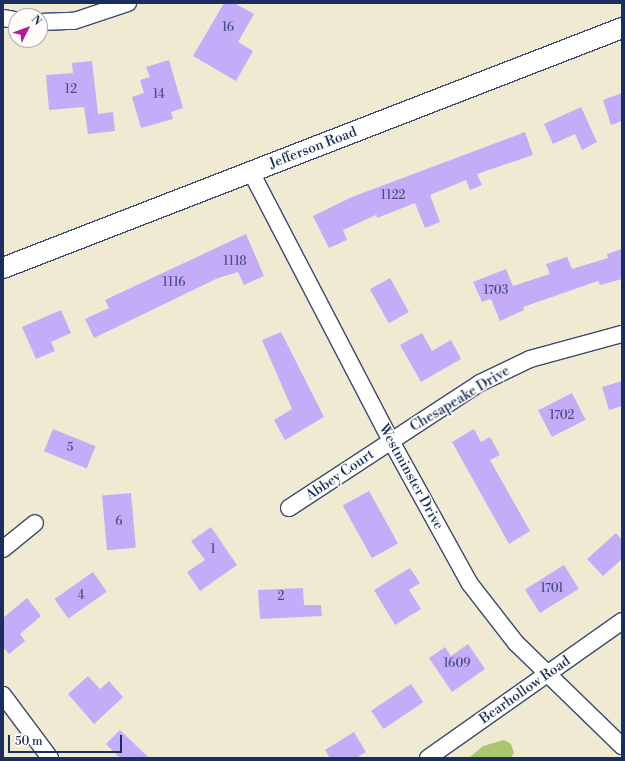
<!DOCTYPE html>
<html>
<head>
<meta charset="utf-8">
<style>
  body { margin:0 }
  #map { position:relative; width:625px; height:761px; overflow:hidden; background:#f0ead2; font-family:"Libre Bodoni",serif }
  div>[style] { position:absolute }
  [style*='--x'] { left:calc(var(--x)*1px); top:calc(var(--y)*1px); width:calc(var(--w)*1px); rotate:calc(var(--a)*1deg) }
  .green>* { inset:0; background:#a8c76f }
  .building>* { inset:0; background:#c5acf8; transform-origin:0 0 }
  .roads { filter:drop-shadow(1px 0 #3b4b6f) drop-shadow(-1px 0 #3b4b6f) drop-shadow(0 1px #3b4b6f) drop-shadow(0 -1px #3b4b6f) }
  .minor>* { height:16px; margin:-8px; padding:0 8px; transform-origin:8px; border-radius:8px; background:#fff }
  .tertiary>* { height:20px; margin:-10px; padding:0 10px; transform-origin:10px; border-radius:10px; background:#fff }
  span { translate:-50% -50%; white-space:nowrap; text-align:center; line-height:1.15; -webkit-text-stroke:3px #fdfcf7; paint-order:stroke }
  .number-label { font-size:12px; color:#464e84 }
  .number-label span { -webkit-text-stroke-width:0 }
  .street-label { font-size:14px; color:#1b2f5e }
  .frame { position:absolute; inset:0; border:4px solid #1b2f5e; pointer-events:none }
  .north { position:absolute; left:8px; top:8px; width:40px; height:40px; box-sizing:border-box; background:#fdfcf7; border:1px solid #a3aaba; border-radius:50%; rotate:48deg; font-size:11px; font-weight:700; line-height:16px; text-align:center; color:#1b2f5e }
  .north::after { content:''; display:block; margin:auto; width:14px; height:18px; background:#b5179e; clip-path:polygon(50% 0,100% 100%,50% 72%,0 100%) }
  .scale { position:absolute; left:8px; top:735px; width:114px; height:18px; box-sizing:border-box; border:2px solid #1b2f5e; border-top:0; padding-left:5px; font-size:12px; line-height:14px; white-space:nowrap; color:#1b2f5e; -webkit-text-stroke:3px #fdfcf7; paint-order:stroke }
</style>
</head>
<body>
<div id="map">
  <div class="green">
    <div style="clip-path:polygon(504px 740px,511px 744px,514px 753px,511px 758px,469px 758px,483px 746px)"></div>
  </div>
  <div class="building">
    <div style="clip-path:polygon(224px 3px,234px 3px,254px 14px,238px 42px,253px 51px,236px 81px,193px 56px)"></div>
    <div style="clip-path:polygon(169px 60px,183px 108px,171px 112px,173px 119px,141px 128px,132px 97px,144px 93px,140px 80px,150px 77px,146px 67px)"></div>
    <div style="clip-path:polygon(92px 61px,98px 114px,113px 112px,115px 131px,88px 134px,84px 107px,49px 110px,46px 75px,73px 73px,72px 63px)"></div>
    <div style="clip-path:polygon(622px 93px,622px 121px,611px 125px,603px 100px)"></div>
    <div style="clip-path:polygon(581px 107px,597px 142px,582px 150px,575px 134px,553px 144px,544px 124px)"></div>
    <div style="clip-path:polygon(525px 132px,533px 155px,477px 174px,482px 185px,470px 190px,466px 180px,430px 195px,440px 222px,425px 228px,415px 203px,377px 218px,376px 215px,343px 230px,347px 240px,329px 248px,313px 216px,352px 197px)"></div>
    <div style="clip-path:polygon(246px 234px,264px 276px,244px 285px,238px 272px,218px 278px,94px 338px,85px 319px,109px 308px,105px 300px)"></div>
    <div style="clip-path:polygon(622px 249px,622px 279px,600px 285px,598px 281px,523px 307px,524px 310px,500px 321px,491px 299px,482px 302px,473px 282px,506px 269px,513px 286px,550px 274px,546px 264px,567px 257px,572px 269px,608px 258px,607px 254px)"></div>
    <div style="left:390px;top:278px;width:39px;height:23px;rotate:61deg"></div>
    <div style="clip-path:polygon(61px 310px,71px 333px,51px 342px,55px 351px,36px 359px,22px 327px)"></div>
    <div style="clip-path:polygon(281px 332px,324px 417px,285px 440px,274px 420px,292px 409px,262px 340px)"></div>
    <div style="clip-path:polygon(422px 333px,432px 351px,451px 340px,461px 359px,421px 382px,400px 345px)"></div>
    <div style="clip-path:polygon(622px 381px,622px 406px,609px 410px,602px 387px)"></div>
    <div style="left:572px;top:393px;width:30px;height:38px;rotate:63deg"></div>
    <div style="left:53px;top:429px;width:46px;height:24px;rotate:22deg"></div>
    <div style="clip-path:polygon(474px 429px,481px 442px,490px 437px,500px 455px,490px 460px,530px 531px,509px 544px,452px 442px)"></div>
    <div style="left:369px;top:491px;width:60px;height:30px;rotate:61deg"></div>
    <div style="left:131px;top:493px;width:55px;height:29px;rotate:85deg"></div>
    <div style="clip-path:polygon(211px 527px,237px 565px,200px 591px,187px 572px,205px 560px,191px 541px)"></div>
    <div style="clip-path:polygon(616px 533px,622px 540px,622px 559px,603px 576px,587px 559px)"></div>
    <div style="left:564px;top:565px;width:28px;height:46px;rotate:58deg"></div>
    <div style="clip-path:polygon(410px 568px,420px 583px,409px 590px,421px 609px,395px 625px,374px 590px)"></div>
    <div style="left:93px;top:572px;width:24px;height:47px;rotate:55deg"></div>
    <div style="clip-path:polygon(303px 588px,304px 605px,321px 605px,322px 616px,260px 619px,258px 590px)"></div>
    <div style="clip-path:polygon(27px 598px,41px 616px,20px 634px,25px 641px,9px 654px,3px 647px,3px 618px)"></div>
    <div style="clip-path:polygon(468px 644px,485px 669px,452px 692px,429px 658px,445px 647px,451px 656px)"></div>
    <div style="clip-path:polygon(88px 676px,100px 689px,109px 681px,123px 697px,94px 724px,68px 694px)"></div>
    <div style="left:411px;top:684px;width:22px;height:48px;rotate:56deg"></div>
    <div style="clip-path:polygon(120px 730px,149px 758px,120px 758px,106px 744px)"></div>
    <div style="clip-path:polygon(354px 732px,366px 752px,356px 758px,330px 758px,325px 750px)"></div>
  </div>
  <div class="roads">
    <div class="minor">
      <div style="--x:3;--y:18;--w:13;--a:9"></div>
      <div style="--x:40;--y:22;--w:34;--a:-2"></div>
      <div style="--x:74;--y:21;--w:57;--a:-18.4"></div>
      <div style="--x:251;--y:172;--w:303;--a:62.5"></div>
      <div style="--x:391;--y:441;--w:163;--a:61.1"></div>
      <div style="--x:470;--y:584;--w:75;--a:52.1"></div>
      <div style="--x:516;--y:643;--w:148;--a:44.2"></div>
      <div style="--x:289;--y:508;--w:228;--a:-33.2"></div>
      <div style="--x:480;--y:383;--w:55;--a:-25.6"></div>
      <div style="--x:530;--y:359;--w:95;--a:-15.2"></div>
      <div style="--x:3;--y:549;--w:41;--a:-39.1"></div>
      <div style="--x:3;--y:695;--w:79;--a:53.3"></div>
      <div style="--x:428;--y:758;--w:237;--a:-35.2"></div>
    </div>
    <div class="tertiary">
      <div style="--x:3;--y:268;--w:664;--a:-21.19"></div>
    </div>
  </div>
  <div class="number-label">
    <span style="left:228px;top:28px">16</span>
    <span style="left:71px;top:90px">12</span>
    <span style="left:159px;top:95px">14</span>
    <span style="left:393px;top:196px">1122</span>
    <span style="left:235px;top:262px">1118</span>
    <span style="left:174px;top:283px">1116</span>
    <span style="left:496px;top:291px">1703</span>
    <span style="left:562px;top:416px">1702</span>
    <span style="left:70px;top:448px">5</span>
    <span style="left:119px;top:522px">6</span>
    <span style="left:213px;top:550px">1</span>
    <span style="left:552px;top:589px">1701</span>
    <span style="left:81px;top:596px">4</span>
    <span style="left:281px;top:597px">2</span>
    <span style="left:457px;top:664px">1609</span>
  </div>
  <div class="street-label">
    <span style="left:313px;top:148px;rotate:-21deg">Jefferson Road</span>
    <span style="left:460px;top:399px;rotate:-31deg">Chesapeake Drive</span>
    <span style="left:340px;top:475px;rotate:-34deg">Abbey Court</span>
    <span style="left:411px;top:477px;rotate:61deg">Westminster Drive</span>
    <span style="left:525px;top:690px;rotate:-35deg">Bearhollow Road</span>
  </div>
  <div class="frame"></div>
  <div class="north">N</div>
  <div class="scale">50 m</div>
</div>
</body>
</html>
